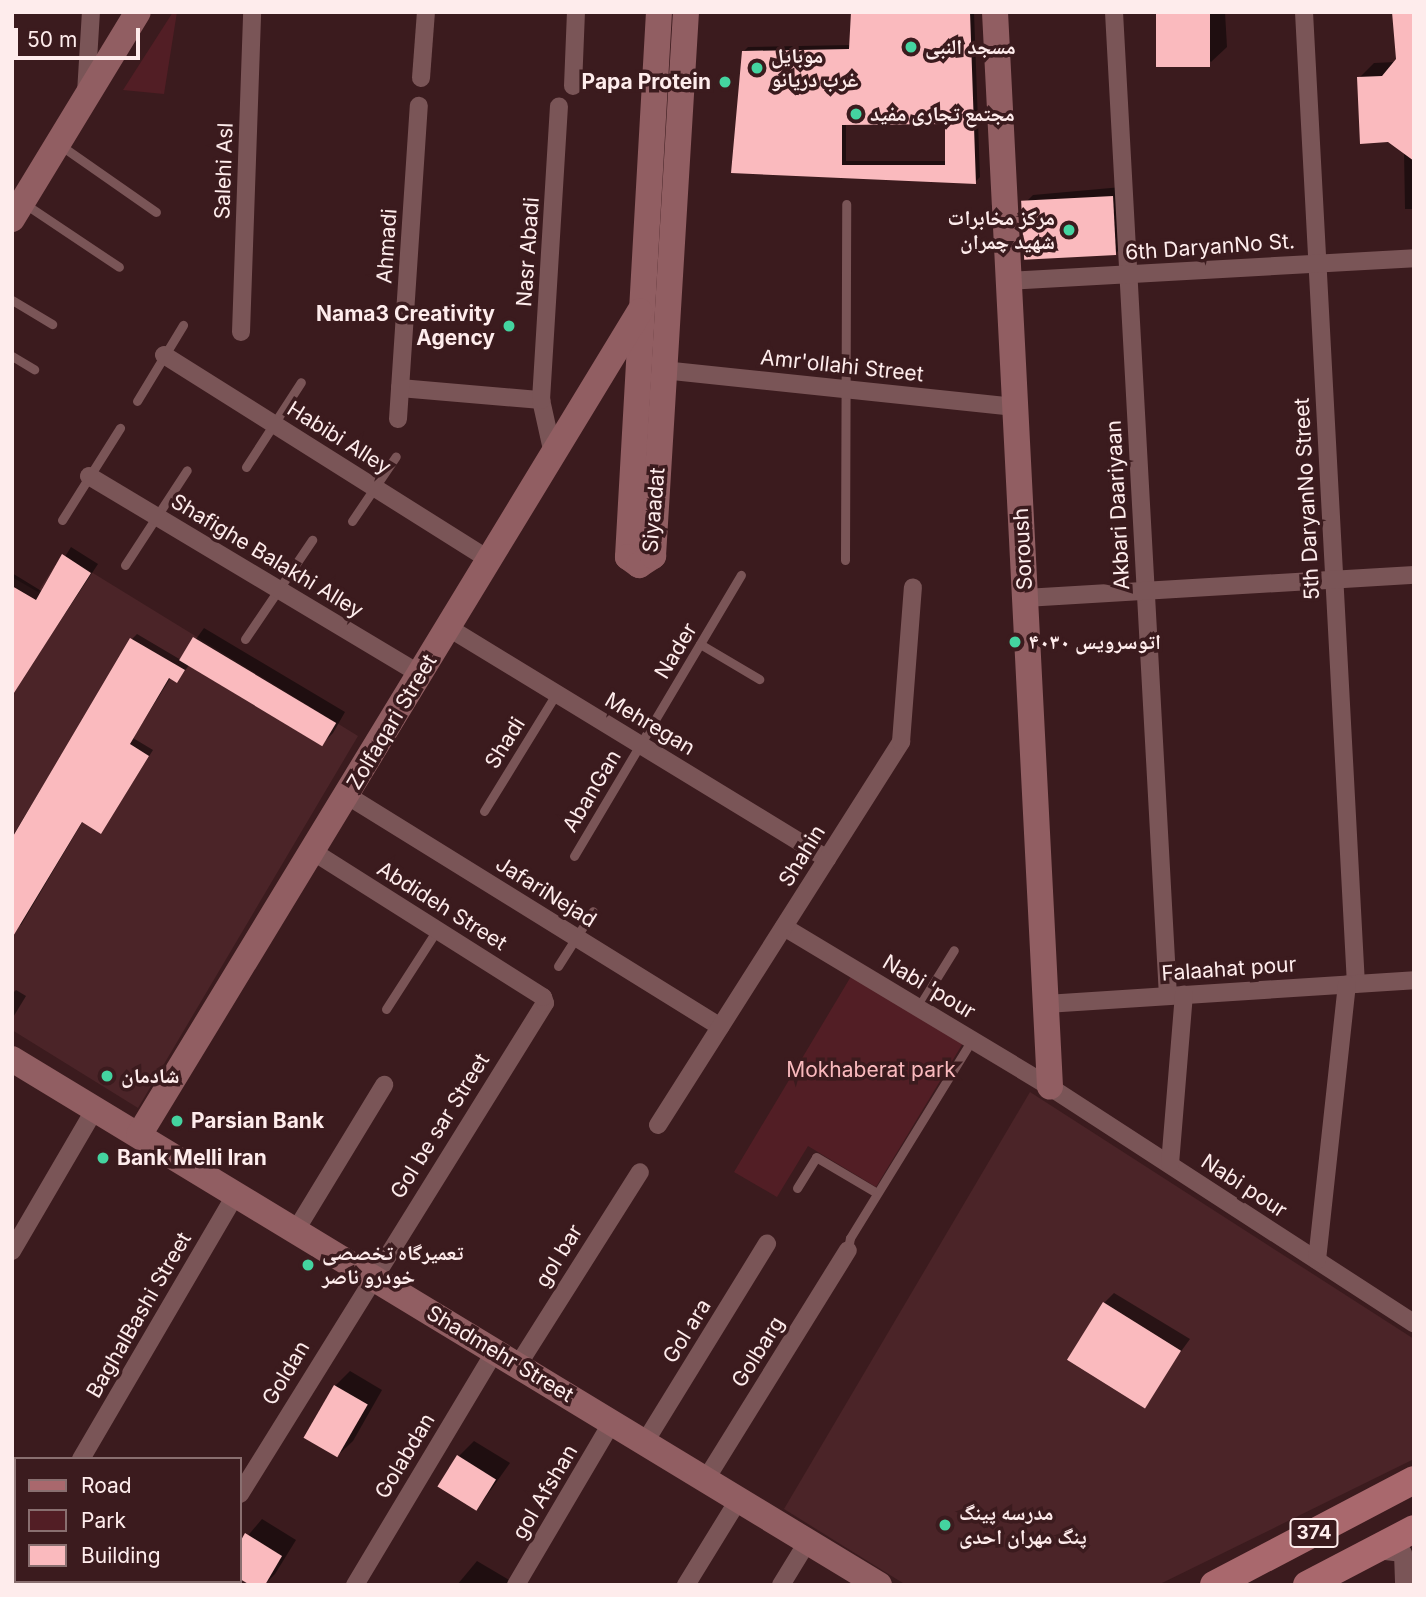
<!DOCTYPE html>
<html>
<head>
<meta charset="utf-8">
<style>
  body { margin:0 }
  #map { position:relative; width:1426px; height:1597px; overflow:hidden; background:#3b1b1e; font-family:Inter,"Noto Naskh Arabic",sans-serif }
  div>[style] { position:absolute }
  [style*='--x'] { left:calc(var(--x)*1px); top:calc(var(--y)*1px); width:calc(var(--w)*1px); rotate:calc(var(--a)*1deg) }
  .built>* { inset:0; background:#4b2428 }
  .green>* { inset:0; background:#521e25 }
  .shadow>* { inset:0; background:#0007 }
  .building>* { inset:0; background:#fababe; transform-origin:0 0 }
  .lane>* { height:9px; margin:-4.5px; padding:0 4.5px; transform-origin:4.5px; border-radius:4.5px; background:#7a5557 }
  .street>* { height:18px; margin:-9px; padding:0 9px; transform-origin:9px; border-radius:9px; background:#7a5557 }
  .secondary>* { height:26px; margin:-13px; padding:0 13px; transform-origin:13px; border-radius:13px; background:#915e62 }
  .primary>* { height:28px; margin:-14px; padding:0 14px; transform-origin:14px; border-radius:14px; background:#a9686d }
  .dots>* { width:19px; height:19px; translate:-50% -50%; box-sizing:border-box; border:4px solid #3b1b1e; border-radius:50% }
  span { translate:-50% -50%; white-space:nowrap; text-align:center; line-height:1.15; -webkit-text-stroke:7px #3b1b1e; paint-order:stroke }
  .shield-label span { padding:2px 5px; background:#3b1b1e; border:2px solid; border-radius:5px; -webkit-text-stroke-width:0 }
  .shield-label { font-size:19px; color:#feecec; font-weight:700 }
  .poi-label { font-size:21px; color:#feecec; font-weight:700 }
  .left { translate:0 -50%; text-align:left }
  .right { translate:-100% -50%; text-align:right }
  .street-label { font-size:21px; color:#feecec }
  .park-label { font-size:21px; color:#f9b9bd }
  .frame { position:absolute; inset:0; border:14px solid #feecec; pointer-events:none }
  .legend { position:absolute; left:14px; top:1457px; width:228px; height:126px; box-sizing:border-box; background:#3b1b1e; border:2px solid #896f70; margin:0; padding:9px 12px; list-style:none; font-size:21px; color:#feecec }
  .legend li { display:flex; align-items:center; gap:14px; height:35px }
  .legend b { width:35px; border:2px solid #896f70 }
  .scale { position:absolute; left:14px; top:28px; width:126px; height:32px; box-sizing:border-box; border:4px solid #feecec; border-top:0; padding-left:9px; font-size:21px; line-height:24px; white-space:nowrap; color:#feecec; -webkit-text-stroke:5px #3b1b1e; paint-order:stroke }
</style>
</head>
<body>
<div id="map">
  <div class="built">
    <div style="clip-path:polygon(62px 554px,358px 736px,138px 1108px,12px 1030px,12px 577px,38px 592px)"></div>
    <div style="clip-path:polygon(1030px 1092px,1414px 1339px,1414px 1459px,1158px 1585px,906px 1585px,784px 1509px)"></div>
  </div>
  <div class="green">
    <div style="clip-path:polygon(173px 12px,177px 12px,164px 94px,123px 90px)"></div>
    <div style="clip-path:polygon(853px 973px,963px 1043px,876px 1187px,808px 1146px,777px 1197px,734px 1172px)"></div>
  </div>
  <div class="shadow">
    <div style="clip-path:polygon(evenodd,852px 12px,974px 12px,980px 177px,975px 182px,733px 171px,743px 52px,748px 47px,851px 45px,852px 12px,947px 122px,947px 161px,846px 161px,846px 123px,947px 122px)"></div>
    <div style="clip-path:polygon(1158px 12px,1225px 12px,1227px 47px,1211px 62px)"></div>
    <div style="clip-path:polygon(1414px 12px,1414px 209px,1405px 209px,1404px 151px,1359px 78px,1374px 63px,1396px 62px)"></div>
    <div style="clip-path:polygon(1122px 187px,1125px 244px,1115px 254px,1022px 206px,1033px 195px)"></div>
    <div style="clip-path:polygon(71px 547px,98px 564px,16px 688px,12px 573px,43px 592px)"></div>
    <div style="clip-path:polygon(204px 628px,345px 712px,333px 733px,323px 743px,190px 664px,177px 681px,171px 677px,133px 738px,153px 750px,105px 826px,83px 821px,21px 925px,12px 928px,12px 837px,132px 639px,137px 634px,181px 660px)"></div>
    <div style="clip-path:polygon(16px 990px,26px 996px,12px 1019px,12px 994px)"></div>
    <div style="clip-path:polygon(1114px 1293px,1190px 1339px,1142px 1405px,1104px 1303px)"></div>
    <div style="clip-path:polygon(350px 1371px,382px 1390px,353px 1441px,337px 1456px,335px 1386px)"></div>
    <div style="clip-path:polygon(474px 1441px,510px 1463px,478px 1508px,459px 1456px)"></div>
    <div style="clip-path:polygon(262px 1519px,296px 1540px,275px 1574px,264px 1585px,253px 1585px,240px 1577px,240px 1545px)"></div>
    <div style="clip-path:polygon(477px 1561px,511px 1581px,508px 1585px,457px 1585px)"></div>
  </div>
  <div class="building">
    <div style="clip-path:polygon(evenodd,851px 12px,970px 12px,976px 184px,731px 173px,742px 51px,849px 49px,851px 12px,945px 124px,945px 165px,842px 165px,842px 125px,945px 124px)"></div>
    <div style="left:1156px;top:12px;width:54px;height:55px"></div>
    <div style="clip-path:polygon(1392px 12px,1414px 12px,1414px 161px,1388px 142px,1360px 144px,1357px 77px,1382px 76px,1396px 59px)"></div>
    <div style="left:1113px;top:196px;width:59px;height:92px;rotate:87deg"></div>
    <div style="clip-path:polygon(62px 554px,91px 573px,12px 696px,12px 586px,36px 600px)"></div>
    <div style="left:193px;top:637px;width:167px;height:27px;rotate:31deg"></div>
    <div style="clip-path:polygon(130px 638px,185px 670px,177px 683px,169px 678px,130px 744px,149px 756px,101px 834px,82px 822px,12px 938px,12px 838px)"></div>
    <div style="left:1103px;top:1302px;width:92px;height:68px;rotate:32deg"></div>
    <div style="left:334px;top:1385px;width:39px;height:61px;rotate:30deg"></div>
    <div style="left:457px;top:1455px;width:46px;height:37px;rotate:32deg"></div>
    <div style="clip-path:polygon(245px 1533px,282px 1556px,265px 1585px,250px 1585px,240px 1579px,240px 1542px)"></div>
  </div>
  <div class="lane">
    <div style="--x:60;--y:145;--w:117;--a:34.9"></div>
    <div style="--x:25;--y:204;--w:113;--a:33.8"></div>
    <div style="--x:12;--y:300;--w:47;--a:31"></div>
    <div style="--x:12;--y:356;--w:26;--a:31"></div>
    <div style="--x:137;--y:401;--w:89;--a:-58.8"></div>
    <div style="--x:246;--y:467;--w:101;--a:-57.1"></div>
    <div style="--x:62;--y:520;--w:109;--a:-57.8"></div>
    <div style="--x:352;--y:521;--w:78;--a:-55.9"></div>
    <div style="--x:845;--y:560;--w:356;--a:-89.8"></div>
    <div style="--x:125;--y:565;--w:113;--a:-56.9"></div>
    <div style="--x:245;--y:639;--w:120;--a:-55.9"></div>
    <div style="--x:700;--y:644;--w:69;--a:30.7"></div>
    <div style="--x:484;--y:811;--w:137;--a:-58.4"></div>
    <div style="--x:574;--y:856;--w:327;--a:-59.3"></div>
    <div style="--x:558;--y:966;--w:65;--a:-57.5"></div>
    <div style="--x:918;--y:1008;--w:68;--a:-58.2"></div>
    <div style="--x:386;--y:1009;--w:94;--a:-57.2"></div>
    <div style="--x:797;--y:1188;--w:36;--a:-58"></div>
    <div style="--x:816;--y:1157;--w:71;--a:30.5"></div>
    <div style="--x:848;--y:1250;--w:12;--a:-81"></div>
    <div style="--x:850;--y:1238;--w:233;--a:-58.4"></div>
  </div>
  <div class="street">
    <div style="--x:1114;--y:12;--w:985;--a:86.86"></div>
    <div style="--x:1304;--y:12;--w:973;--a:86.94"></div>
    <div style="--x:421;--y:78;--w:66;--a:-85.7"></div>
    <div style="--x:573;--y:86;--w:74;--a:-87.7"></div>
    <div style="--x:86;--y:93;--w:81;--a:-86.5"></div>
    <div style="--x:1008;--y:281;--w:407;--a:-3.2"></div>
    <div style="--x:241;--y:332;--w:320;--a:-88"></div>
    <div style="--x:164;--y:355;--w:385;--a:32.2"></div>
    <div style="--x:663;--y:370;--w:354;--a:6"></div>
    <div style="--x:400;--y:388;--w:142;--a:4.9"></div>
    <div style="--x:398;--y:419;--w:314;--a:-86.2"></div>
    <div style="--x:553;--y:454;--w:55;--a:-102.5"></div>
    <div style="--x:541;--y:400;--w:294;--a:-86.5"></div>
    <div style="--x:89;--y:476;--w:387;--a:30.9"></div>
    <div style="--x:1025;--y:598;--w:390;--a:-3.4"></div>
    <div style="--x:449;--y:628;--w:443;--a:31.4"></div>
    <div style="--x:348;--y:796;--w:438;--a:31.8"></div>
    <div style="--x:784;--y:927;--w:310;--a:31"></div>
    <div style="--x:1050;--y:1087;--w:434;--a:33"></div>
    <div style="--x:1046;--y:1004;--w:369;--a:-3.7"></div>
    <div style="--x:658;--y:1125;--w:454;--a:-57.6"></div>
    <div style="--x:901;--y:742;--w:155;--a:-85.6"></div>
    <div style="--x:1170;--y:1164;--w:170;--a:-85.3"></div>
    <div style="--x:296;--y:1230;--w:170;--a:-58.7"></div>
    <div style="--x:12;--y:1251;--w:164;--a:-59.7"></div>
    <div style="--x:1317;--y:1260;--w:277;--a:-83.8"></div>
    <div style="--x:518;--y:1365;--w:228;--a:-57.7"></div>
    <div style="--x:645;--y:1442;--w:233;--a:-58.4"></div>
    <div style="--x:81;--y:1459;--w:307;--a:-59.7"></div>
    <div style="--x:706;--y:1479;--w:269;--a:-58.2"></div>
    <div style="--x:240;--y:1494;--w:578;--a:-58.15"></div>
    <div style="--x:545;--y:1003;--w:6;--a:-108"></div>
    <div style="--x:543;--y:997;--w:271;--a:-147.7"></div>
    <div style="--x:1377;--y:1550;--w:26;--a:7"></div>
    <div style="--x:1403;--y:1553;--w:32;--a:88"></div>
    <div style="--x:12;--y:1575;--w:7;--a:-56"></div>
    <div style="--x:219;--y:1581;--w:7;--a:34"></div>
    <div style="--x:185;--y:1585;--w:4;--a:-63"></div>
    <div style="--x:355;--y:1585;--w:273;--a:-59.1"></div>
    <div style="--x:516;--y:1585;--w:189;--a:-59.5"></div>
    <div style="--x:686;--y:1585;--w:101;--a:-58.4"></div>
    <div style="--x:781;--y:1585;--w:52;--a:-58.5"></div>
  </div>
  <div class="secondary">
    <div style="--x:659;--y:12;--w:546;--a:93.26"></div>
    <div style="--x:628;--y:557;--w:14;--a:36"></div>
    <div style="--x:639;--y:565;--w:17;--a:-33"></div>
    <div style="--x:653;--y:556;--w:545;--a:-86.53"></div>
    <div style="--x:995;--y:12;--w:1076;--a:87.07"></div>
    <div style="--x:12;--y:219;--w:242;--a:-58.7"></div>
    <div style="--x:12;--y:1059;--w:1014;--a:31.24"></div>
    <div style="--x:139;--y:1135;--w:964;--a:-58.7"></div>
  </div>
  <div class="primary">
    <div style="--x:1214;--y:1585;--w:226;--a:-27.7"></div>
    <div style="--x:1307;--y:1585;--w:121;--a:-27.6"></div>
  </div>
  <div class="dots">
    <div style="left:911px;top:47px;background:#44d4a0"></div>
    <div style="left:757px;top:68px;background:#44d4a0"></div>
    <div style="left:725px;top:82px;background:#44d4a0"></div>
    <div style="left:856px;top:114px;background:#44d4a0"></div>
    <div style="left:1069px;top:230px;background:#44d4a0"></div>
    <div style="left:509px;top:326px;background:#44d4a0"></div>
    <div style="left:1015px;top:642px;background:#44d4a0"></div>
    <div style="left:107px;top:1076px;background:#44d4a0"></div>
    <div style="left:177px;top:1121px;background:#44d4a0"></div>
    <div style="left:103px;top:1158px;background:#44d4a0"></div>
    <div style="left:308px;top:1265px;background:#44d4a0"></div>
    <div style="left:945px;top:1525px;background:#44d4a0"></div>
  </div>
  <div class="shield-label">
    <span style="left:1314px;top:1533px">374</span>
  </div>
  <div class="poi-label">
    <span class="left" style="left:925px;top:47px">مسجد النبی</span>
    <span class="left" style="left:771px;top:68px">موبایل<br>غرب دریانو</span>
    <span class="right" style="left:711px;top:82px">Papa Protein</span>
    <span class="left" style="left:870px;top:114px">مجتمع تجاری مفید</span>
    <span class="right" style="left:1055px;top:230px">مرکز مخابرات<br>شهید چمران</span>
    <span class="right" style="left:495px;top:326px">Nama3 Creativity<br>Agency</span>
    <span class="left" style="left:1029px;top:642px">اتوسرویس ۴۰۳۰</span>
    <span class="left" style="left:121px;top:1076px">شادمان</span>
    <span class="left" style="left:191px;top:1121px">Parsian Bank</span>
    <span class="left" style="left:117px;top:1158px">Bank Melli Iran</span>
    <span class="left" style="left:322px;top:1265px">تعمیرگاه تخصصی<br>خودرو ناصر</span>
    <span class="left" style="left:959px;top:1525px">مدرسه پینگ<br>پنگ مهران احدی</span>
  </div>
  <div class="street-label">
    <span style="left:224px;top:171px;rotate:-88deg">Salehi Asl</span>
    <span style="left:387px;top:246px;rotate:-86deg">Ahmadi</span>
    <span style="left:1210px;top:247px;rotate:-4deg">6th DaryanNo St.</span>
    <span style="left:528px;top:252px;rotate:-86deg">Nasr Abadi</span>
    <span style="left:842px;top:366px;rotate:6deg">Amr'ollahi Street</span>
    <span style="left:339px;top:438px;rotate:32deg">Habibi Alley</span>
    <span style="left:1307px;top:499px;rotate:-93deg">5th DaryanNo Street</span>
    <span style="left:1118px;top:505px;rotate:-93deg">Akbari Daariyaan</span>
    <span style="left:654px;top:510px;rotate:-85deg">Siyaadat</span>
    <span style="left:1023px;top:549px;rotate:-93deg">Soroush</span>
    <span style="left:267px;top:556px;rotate:31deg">Shafighe Balakhi Alley</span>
    <span style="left:676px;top:651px;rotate:-59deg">Nader</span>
    <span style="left:392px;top:722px;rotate:-59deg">Zolfaqari Street</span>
    <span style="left:650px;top:724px;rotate:31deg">Mehregan</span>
    <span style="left:505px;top:743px;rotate:-58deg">Shadi</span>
    <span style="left:592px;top:791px;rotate:-59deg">AbanGan</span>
    <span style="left:802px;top:856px;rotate:-58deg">Shahin</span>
    <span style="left:546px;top:892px;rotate:32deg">JafariNejad</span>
    <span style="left:442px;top:906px;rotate:32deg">Abdideh Street</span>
    <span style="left:1229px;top:969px;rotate:-4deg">Falaahat pour</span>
    <span style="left:929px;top:987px;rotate:31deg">Nabi 'pour</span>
    <span style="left:440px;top:1126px;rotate:-58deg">Gol be sar Street</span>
    <span style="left:1244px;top:1186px;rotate:33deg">Nabi pour</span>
    <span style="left:559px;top:1256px;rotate:-58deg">gol bar</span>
    <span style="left:139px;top:1315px;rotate:-60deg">BaghalBashi Street</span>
    <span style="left:687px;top:1331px;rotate:-58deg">Gol ara</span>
    <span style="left:758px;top:1352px;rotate:-58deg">Golbarg</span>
    <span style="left:500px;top:1354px;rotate:31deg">Shadmehr Street</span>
    <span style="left:286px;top:1373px;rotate:-59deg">Goldan</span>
    <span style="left:405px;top:1456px;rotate:-59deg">Golabdan</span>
    <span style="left:545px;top:1492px;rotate:-59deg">gol Afshan</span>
  </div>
  <div class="park-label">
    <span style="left:871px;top:1070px">Mokhaberat park</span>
  </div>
  <div class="frame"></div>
  <ul class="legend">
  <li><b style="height:9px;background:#a9686d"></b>Road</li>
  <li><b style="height:19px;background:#521e25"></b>Park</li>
  <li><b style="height:19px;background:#fababe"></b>Building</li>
  </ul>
  <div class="scale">50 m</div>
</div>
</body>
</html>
